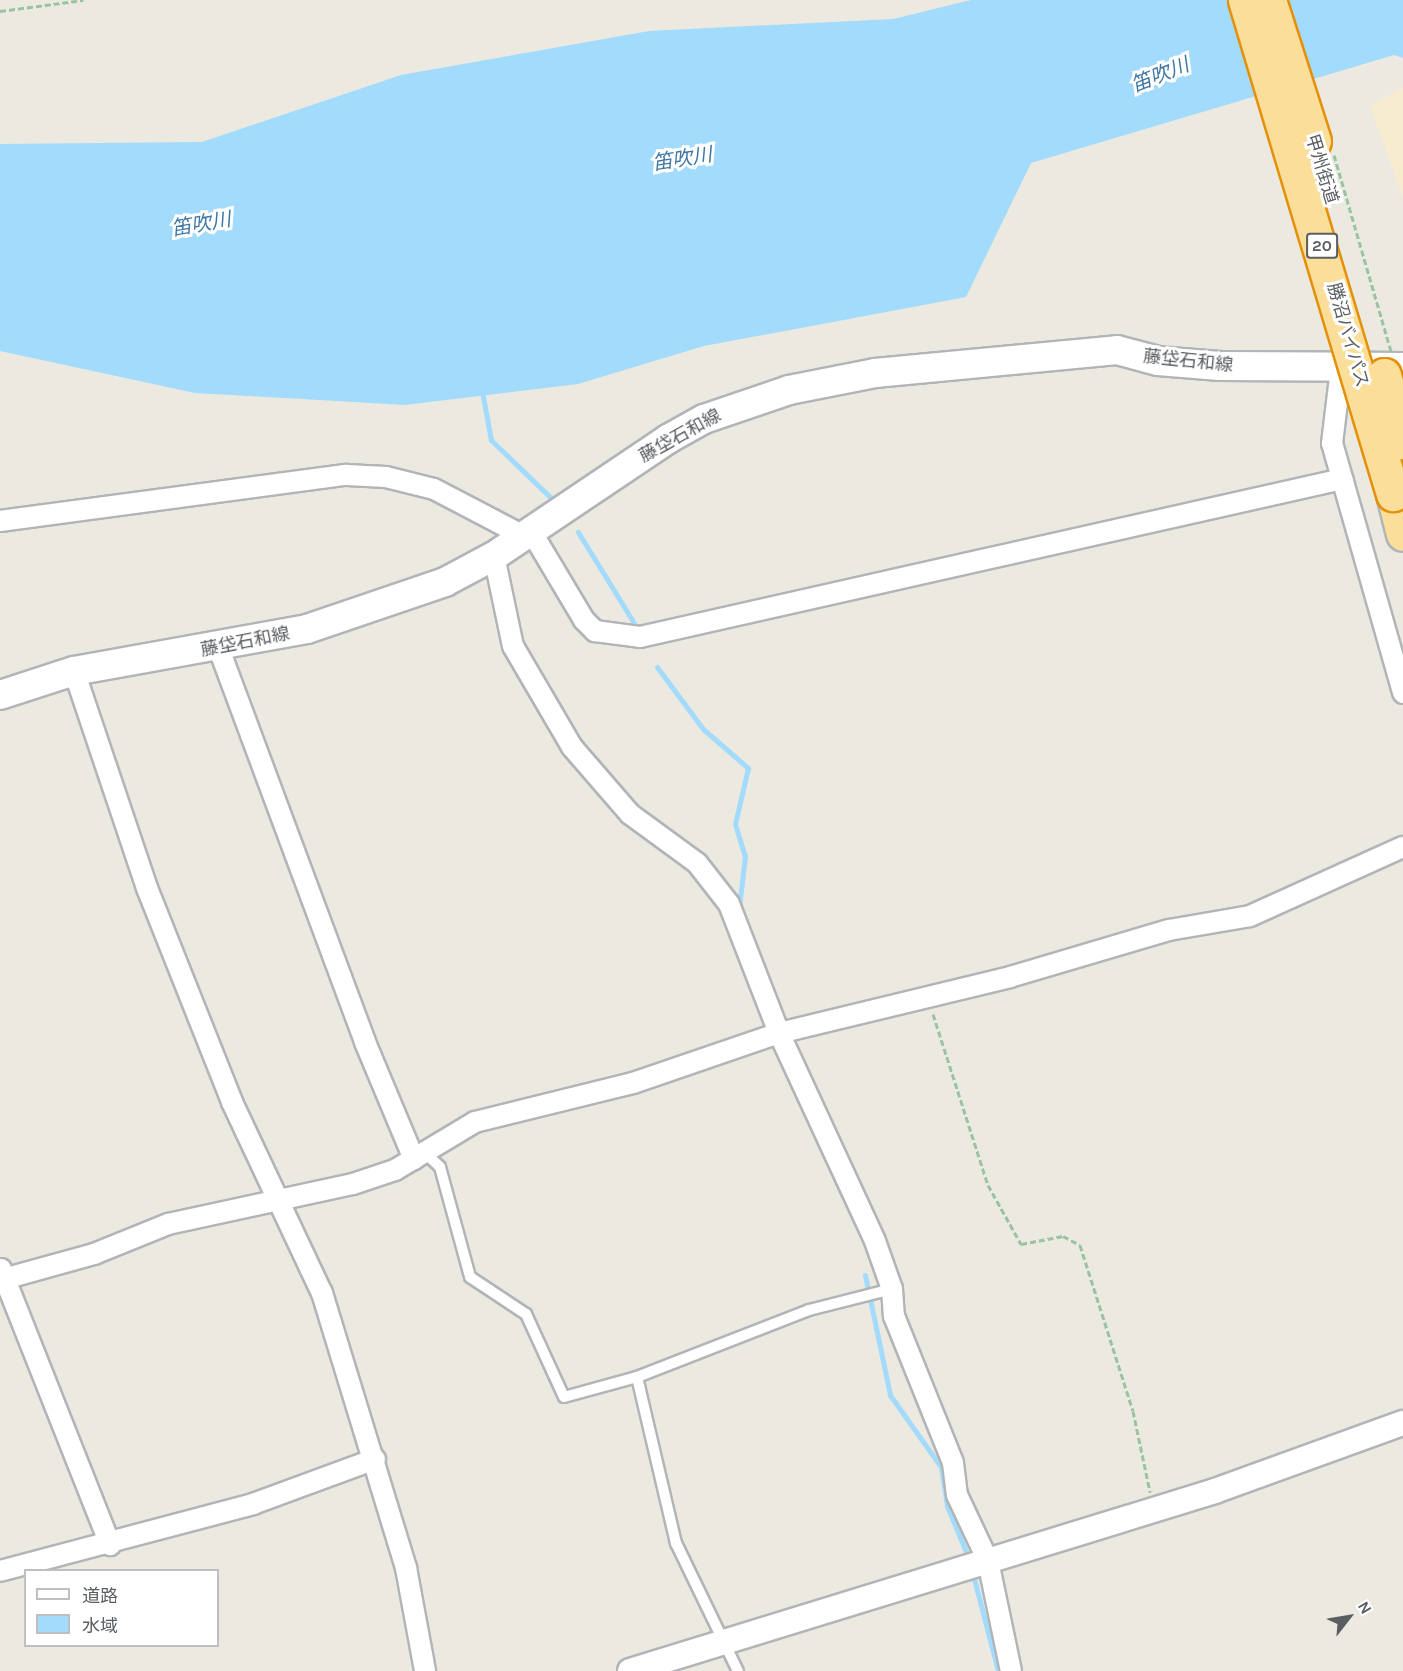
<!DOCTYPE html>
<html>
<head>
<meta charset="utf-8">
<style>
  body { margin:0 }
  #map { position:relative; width:1403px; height:1671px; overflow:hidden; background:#ece9e1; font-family:Karla,"Noto Sans JP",sans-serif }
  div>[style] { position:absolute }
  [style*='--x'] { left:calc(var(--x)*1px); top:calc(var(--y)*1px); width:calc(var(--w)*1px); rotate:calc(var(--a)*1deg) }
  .sand>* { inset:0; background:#f8ecd0 }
  .water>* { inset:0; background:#a2dbfc }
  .stream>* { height:5px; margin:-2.5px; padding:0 2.5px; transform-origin:2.5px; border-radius:2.5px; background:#a2dbfc }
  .path>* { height:3px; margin-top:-1.5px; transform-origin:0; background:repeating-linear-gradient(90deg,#98c4a1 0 6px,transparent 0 9px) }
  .roads { filter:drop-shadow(2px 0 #b2b5b8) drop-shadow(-2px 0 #b2b5b8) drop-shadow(0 2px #b2b5b8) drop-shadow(0 -2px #b2b5b8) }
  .service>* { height:10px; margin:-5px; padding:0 5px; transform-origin:5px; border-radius:5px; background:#fff }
  .minor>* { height:20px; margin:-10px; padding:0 10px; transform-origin:10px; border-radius:10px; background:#fff }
  .tertiary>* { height:24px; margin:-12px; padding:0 12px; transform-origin:12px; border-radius:12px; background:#fff }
  .secondary>* { height:28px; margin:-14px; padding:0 14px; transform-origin:14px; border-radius:14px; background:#fff }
  .trunk>* { height:33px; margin:-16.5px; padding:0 16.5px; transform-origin:16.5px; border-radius:16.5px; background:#fade99 }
  .path-bridge>* { height:3px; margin-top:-1.5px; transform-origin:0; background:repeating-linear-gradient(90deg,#98c4a1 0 6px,transparent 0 9px) }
  .bridges { filter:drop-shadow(2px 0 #e59008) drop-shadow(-2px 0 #e59008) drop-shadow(0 2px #e59008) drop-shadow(0 -2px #e59008) }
  .trunk-bridge>* { height:33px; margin:-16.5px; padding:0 16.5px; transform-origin:16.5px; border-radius:16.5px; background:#fade99 }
  span { translate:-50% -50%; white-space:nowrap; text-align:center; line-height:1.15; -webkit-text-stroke:6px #fff; paint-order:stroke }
  .shield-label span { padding:2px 4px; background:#fff; border:2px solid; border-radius:4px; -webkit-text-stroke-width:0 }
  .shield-label { font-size:16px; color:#5a5e62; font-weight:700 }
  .street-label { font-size:18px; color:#5a5e62 }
  .water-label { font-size:20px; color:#3e77a4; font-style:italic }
  .legend { position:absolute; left:24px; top:1569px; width:195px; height:78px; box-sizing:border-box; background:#fff; border:2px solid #bdbfc0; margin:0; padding:8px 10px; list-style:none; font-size:18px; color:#5a5e62 }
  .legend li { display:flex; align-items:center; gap:12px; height:30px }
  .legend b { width:30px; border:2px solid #bdbfc0 }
  .north { position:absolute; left:1319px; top:1587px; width:60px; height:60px; -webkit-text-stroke:4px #fff; paint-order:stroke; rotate:59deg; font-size:16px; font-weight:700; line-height:24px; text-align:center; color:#5a5e62 }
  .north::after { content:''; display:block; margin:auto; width:21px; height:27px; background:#5a5e62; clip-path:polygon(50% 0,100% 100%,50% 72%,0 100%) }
</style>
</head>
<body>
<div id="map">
  <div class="sand">
    <div style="clip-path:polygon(1403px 87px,1403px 198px,1370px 106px)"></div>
  </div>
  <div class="water">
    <div style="clip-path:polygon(971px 0,1403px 0,1403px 58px,1394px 55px,1031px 163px,966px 297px,704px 346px,578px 384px,405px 405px,195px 393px,0 351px,0 144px,202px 142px,401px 75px,649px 31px,893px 19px)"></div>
  </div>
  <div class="stream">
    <div style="--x:482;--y:391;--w:50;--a:79.6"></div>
    <div style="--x:491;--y:440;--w:83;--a:44"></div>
    <div style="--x:578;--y:532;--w:116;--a:58.4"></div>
    <div style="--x:657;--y:667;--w:77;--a:53.4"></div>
    <div style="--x:703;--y:729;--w:60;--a:40.9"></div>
    <div style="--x:748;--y:768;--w:57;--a:103.1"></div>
    <div style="--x:735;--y:824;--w:34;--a:73"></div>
    <div style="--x:745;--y:856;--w:52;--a:96.6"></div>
    <div style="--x:865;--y:1275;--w:123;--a:78.2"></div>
    <div style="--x:890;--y:1395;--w:88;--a:54.7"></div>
    <div style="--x:941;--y:1467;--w:39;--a:81"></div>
    <div style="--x:947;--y:1506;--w:57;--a:67.5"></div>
    <div style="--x:972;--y:1571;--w:103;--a:75.4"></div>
  </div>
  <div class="path">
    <div style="--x:0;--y:11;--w:84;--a:-7.5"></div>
    <div style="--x:933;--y:1014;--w:180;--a:72.2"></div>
    <div style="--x:988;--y:1185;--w:68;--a:60.8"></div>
    <div style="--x:1021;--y:1244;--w:43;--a:-10.8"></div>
    <div style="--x:1063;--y:1236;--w:19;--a:28"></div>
    <div style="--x:1080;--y:1245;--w:174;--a:72.3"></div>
    <div style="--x:1133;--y:1411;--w:83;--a:78.1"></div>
  </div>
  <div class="roads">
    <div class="service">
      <div style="--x:424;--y:1152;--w:22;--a:43"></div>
      <div style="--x:440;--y:1167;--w:114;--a:74.7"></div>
      <div style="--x:470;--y:1277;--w:67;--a:33.5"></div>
      <div style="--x:526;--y:1314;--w:91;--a:65.4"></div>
      <div style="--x:564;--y:1397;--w:76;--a:-15.3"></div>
      <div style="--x:637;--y:1377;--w:185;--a:-21.3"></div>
      <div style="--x:809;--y:1310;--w:86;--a:-14.2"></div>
      <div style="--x:637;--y:1377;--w:171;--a:76.8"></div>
      <div style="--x:676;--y:1543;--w:142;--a:64.2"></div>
    </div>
    <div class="minor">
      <div style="--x:1341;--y:369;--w:75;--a:96.9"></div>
      <div style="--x:1332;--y:443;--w:260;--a:74.1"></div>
      <div style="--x:0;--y:521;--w:350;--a:-7.6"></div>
      <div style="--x:347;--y:475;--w:39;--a:3"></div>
      <div style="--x:386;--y:477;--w:49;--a:14"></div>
      <div style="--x:434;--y:489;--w:102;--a:27.6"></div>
      <div style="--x:531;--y:531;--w:104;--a:59.2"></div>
      <div style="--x:584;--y:620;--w:16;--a:45"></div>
      <div style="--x:595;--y:631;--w:45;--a:7.6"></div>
      <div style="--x:640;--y:637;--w:720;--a:-12.68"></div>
      <div style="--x:494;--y:556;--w:92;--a:78.1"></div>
      <div style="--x:513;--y:646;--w:117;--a:59.7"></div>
      <div style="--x:572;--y:747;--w:89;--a:49.1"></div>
      <div style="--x:630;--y:814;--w:83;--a:36.2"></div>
      <div style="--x:697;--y:863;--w:52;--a:52"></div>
      <div style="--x:729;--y:904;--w:138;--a:68.8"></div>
      <div style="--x:779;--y:1033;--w:229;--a:65.2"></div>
      <div style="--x:875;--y:1241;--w:51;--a:70.5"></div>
      <div style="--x:892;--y:1289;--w:27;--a:86"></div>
      <div style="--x:894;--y:1316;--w:158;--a:68.1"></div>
      <div style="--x:953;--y:1463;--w:32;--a:83"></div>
      <div style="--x:957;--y:1495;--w:73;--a:64.8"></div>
      <div style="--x:988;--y:1561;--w:112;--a:78.2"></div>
      <div style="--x:219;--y:649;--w:419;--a:69.6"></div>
      <div style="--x:365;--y:1042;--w:127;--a:67.3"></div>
      <div style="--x:74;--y:671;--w:229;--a:71.4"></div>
      <div style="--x:147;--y:888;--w:230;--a:68.3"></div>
      <div style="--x:232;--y:1102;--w:211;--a:64.8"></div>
      <div style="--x:322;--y:1293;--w:288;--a:73"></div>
      <div style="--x:406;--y:1568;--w:105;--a:79.5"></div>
      <div style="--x:1;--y:1269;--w:297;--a:68.4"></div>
      <div style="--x:0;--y:1280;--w:98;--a:-15.5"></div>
      <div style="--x:94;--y:1254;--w:80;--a:-22.1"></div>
      <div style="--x:168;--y:1224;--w:189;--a:-12.2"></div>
      <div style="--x:353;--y:1184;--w:44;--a:-18.4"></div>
      <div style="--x:395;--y:1170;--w:93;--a:-31"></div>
      <div style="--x:475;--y:1122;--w:163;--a:-13.9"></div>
      <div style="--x:633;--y:1083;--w:154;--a:-18.9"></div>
      <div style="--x:779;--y:1033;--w:238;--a:-13.6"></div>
      <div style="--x:1010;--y:977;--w:166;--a:-16.5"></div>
      <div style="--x:1169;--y:930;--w:82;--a:-9.8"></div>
      <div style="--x:1250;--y:916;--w:168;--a:-24.3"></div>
      <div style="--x:0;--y:1571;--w:262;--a:-14.8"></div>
      <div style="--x:253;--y:1504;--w:130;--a:-20.2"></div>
    </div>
    <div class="tertiary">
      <div style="--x:630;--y:1671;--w:612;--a:-17.1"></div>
      <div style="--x:1215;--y:1491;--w:200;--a:-19.9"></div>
    </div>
    <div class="secondary">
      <div style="--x:0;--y:695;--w:78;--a:-18"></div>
      <div style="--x:74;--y:671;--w:237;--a:-10.2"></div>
      <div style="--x:307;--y:629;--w:146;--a:-18.8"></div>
      <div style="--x:445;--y:582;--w:55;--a:-28"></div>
      <div style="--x:494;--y:556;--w:210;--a:-33.9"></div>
      <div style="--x:668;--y:439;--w:41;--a:-29.1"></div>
      <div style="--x:704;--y:419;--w:90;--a:-18.8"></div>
      <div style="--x:789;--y:390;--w:88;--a:-11.2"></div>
      <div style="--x:875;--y:373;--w:243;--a:-5.4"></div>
      <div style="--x:1117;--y:350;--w:42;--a:15"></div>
      <div style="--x:1158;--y:361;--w:62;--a:4.6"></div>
      <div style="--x:1220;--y:366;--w:183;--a:0.3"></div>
    </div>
    <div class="trunk">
      <div style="--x:1393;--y:494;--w:41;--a:76"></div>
    </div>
  </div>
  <div class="path-bridge">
    <div style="--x:1334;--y:155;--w:204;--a:73.8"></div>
  </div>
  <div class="bridges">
    <div class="trunk-bridge">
      <div style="--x:1245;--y:0;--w:516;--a:73.32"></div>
      <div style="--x:1269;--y:0;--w:148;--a:72.3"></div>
      <div style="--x:1384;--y:375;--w:70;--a:74.2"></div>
    </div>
  </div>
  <div class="shield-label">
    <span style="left:1322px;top:246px">20</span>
  </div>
  <div class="street-label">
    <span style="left:1322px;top:169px;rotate:73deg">甲州街道</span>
    <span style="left:1348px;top:335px;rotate:74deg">勝沼バイパス</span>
    <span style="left:1188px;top:361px;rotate:6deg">藤垈石和線</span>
    <span style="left:680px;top:436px;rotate:-29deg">藤垈石和線</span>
    <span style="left:245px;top:642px;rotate:-11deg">藤垈石和線</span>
  </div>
  <div class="water-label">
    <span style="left:1160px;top:75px;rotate:-22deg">笛吹川</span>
    <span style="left:682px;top:159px;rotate:-9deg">笛吹川</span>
    <span style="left:201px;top:224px;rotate:-10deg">笛吹川</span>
  </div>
  <ul class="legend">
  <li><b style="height:8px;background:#fff"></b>道路</li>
  <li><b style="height:16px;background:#a2dbfc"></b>水域</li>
  </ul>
  <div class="north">N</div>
</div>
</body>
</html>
